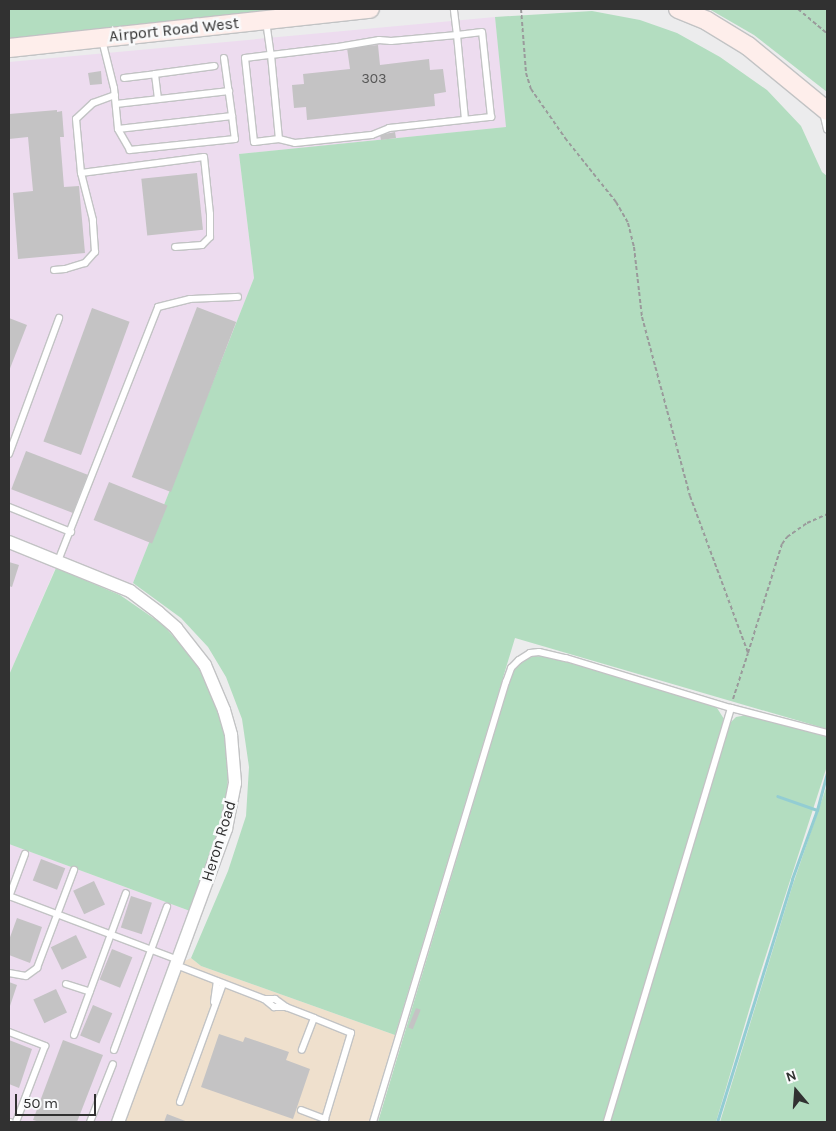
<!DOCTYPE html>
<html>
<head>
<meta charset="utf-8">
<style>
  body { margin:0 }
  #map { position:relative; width:836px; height:1131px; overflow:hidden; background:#ececed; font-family:Karla,sans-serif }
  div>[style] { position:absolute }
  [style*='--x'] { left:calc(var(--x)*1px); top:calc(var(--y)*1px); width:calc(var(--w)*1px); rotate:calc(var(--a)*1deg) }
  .commercial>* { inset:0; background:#eddcef }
  .industrial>* { inset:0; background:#efe0cd }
  .green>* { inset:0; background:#b3ddc0 }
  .stream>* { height:3px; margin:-1.5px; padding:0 1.5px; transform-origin:1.5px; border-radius:1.5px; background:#93cdd3 }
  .building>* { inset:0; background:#c4c3c4; transform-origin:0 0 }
  .path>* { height:2px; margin-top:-1px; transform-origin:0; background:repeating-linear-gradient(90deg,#9a9a9b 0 4px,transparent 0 6.5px) }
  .roads { filter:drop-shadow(1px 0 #c2c3c4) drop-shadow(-1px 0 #c2c3c4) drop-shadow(0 1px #c2c3c4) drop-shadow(0 -1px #c2c3c4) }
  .lane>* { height:6px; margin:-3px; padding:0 3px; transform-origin:3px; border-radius:3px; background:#fff }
  .street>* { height:12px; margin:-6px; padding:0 6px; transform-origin:6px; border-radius:6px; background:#fff }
  .secondary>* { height:18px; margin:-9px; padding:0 9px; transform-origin:9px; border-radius:9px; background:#feeeeb }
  span { translate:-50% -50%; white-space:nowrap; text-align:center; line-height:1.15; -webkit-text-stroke:5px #f9fafb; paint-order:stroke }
  .number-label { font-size:14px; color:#565656 }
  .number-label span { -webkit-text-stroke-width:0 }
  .street-label { font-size:16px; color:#313131 }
  .frame { position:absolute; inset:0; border:10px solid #313131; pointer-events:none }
  .north { position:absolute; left:771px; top:1066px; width:50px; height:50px; -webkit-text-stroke:4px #f9fafb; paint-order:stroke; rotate:342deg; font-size:14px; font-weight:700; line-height:20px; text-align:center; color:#313131 }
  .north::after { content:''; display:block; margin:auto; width:18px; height:22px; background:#313131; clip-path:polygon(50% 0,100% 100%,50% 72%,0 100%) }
  .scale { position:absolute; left:15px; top:1094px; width:81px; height:22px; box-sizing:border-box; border:2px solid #313131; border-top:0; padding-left:6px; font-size:15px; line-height:18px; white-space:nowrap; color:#313131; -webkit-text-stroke:4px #f9fafb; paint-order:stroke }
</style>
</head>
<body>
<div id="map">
  <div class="commercial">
    <div style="clip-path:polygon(495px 17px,507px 127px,239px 154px,254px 278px,130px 591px,58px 562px,9px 675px,9px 62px)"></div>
    <div style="clip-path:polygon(9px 844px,195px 913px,118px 1122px,9px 1122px)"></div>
  </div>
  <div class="industrial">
    <div style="clip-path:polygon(191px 958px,201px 966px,395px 1035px,369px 1122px,118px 1122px,176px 965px)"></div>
  </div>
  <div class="green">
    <div style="clip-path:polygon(9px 9px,290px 9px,9px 39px)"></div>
    <div style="clip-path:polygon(709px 9px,827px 9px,827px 92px,754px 35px)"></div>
    <div style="clip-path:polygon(592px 11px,640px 20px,677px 33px,720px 57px,767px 90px,801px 126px,822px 172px,827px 176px,827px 729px,515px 638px,395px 1035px,201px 966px,191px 958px,228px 871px,246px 816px,249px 767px,242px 719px,226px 677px,208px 647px,181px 618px,133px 583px,254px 278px,239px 154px,506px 127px,495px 17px)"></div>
    <div style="clip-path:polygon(56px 568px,120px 595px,162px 624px,186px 650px,202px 672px,213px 695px,225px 736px,229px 770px,226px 797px,222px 827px,190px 911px,9px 844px,9px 675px)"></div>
    <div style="clip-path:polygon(535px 656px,549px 657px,712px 705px,717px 708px,724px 719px,603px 1122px,378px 1122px,513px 671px,523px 660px)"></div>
    <div style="clip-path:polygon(747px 715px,827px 737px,827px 766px,758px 980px,716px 1122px,608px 1122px,728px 725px,736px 717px)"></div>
    <div style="clip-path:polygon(827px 785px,827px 1122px,720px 1122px,792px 887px)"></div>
  </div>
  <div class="stream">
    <div style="--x:817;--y:810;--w:38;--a:-75"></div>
    <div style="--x:717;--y:1122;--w:254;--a:-72.8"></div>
    <div style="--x:792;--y:879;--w:73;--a:-70.1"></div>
    <div style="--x:817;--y:810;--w:42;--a:-160.7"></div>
  </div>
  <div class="building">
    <div style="clip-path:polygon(378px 45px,380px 65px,429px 59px,430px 70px,443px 69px,446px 92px,434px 94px,435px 106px,307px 120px,306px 107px,294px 108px,292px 85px,304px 84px,303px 74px,350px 69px,347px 48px)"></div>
    <div style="clip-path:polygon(101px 71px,102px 84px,90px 85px,88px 73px)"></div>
    <div style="clip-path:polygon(57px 110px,57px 112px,62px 111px,64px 137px,60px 137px,64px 187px,79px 186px,85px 253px,18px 259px,13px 193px,33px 191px,28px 137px,9px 139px,9px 114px)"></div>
    <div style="clip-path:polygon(395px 132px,396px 138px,381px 140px,380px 135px)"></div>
    <div style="left:197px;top:173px;width:57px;height:56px;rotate:84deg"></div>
    <div style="left:197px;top:307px;width:42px;height:182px;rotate:21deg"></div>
    <div style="left:92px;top:308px;width:40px;height:142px;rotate:20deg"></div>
    <div style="clip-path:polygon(9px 318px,27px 325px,9px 371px)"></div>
    <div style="left:26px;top:451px;width:66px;height:41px;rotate:21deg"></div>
    <div style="left:109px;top:482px;width:63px;height:41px;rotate:22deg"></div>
    <div style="clip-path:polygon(9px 562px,19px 565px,12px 587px,9px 586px)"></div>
    <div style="left:41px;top:859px;width:26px;height:23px;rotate:21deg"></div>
    <div style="left:94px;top:881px;width:26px;height:23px;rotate:65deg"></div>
    <div style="left:131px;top:896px;width:22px;height:33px;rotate:18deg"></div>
    <div style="clip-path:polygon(17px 918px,42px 927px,30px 963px,9px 955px,9px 940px)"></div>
    <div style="left:76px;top:935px;width:25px;height:28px;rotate:64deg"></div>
    <div style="left:112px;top:949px;width:22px;height:33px;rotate:22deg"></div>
    <div style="clip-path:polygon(9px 982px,17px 985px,9px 1009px)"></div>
    <div style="left:56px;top:989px;width:26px;height:25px;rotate:65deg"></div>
    <div style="left:93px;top:1005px;width:21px;height:33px;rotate:23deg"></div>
    <div style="left:416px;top:1008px;width:5px;height:21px;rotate:22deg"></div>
    <div style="clip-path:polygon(219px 1034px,243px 1042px,245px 1037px,289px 1052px,286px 1060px,310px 1069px,293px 1119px,201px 1087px)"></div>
    <div style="clip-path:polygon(9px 1040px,32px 1049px,19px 1088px,9px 1084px)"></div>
    <div style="clip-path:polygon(63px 1040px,103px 1055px,77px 1122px,40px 1122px,33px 1120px)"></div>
    <div style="clip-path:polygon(167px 1114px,188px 1122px,164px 1122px)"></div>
  </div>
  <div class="path">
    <div style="--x:521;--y:9;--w:64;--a:85.5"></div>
    <div style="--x:526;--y:73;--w:17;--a:73"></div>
    <div style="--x:531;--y:89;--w:60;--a:55.2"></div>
    <div style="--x:565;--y:138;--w:82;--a:51.4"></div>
    <div style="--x:616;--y:202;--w:24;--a:60"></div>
    <div style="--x:628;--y:223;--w:25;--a:76"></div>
    <div style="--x:634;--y:247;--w:70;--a:83.5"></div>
    <div style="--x:642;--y:317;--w:185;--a:75"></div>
    <div style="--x:690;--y:496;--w:167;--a:69.7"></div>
    <div style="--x:748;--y:653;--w:114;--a:-72.7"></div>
    <div style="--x:782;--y:544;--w:9;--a:-54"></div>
    <div style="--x:787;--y:537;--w:24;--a:-35"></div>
    <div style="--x:807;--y:523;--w:22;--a:-24"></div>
    <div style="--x:798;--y:9;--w:38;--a:40"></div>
    <div style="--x:733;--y:699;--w:48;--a:-71.9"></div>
  </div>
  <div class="roads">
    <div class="lane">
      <div style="--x:266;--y:21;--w:34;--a:82"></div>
      <div style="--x:271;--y:55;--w:84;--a:84.6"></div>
      <div style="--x:279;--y:139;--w:25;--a:173"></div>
      <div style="--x:254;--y:142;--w:84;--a:-96.1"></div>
      <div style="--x:245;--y:58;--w:26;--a:-7"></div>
      <div style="--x:271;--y:55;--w:67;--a:-6.8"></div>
      <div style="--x:338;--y:47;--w:42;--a:-9.7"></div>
      <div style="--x:379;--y:40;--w:12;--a:5"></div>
      <div style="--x:391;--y:41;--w:66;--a:-5.2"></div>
      <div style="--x:457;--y:35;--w:26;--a:-97"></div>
      <div style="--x:102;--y:40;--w:49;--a:76"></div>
      <div style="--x:114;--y:88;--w:41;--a:84.4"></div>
      <div style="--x:118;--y:129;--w:115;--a:-6.5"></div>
      <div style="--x:232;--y:116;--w:23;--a:83"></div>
      <div style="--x:235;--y:139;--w:106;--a:174"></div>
      <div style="--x:130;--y:150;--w:24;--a:-120"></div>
      <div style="--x:224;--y:58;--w:59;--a:82.1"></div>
      <div style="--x:124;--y:78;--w:31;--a:-7"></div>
      <div style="--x:115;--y:95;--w:23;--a:160"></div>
      <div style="--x:93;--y:103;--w:23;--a:137"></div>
      <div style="--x:76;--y:119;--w:54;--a:84.7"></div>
      <div style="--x:81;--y:173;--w:124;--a:-7.4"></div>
      <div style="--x:204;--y:157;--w:57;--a:84"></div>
      <div style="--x:210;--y:214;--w:23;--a:90"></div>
      <div style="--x:210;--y:237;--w:11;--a:135"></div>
      <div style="--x:202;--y:245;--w:27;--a:176"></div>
      <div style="--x:158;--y:99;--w:25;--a:-97"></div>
      <div style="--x:155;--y:74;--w:60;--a:-7.7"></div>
      <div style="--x:116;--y:104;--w:114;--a:-6.6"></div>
      <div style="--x:823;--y:112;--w:18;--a:77"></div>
      <div style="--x:279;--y:139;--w:16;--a:14"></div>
      <div style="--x:295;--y:143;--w:77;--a:-5.9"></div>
      <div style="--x:372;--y:135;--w:18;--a:-22"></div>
      <div style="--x:389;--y:128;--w:103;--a:-6.2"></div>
      <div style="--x:491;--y:117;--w:85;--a:-96"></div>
      <div style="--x:482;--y:32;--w:25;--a:173"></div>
      <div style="--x:457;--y:35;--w:84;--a:84.6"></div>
      <div style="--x:54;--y:270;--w:11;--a:-5"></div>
      <div style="--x:65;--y:269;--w:21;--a:-17"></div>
      <div style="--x:85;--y:263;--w:15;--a:-48"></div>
      <div style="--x:95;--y:252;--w:32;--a:-94"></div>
      <div style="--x:93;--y:220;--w:49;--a:-104.3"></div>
      <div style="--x:9;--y:454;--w:145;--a:-69.8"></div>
      <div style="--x:9;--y:507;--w:67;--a:22"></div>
      <div style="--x:58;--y:561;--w:273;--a:-68.5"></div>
      <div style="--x:158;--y:307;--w:33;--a:-14"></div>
      <div style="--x:190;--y:299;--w:48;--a:-2.4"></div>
      <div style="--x:731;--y:708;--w:99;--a:14.6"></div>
      <div style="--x:9;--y:896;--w:181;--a:20.7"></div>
      <div style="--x:9;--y:897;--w:46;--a:-69.6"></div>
      <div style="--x:176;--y:965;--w:94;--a:21.1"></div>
      <div style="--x:264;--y:999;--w:13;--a:39"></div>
      <div style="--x:274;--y:1007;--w:12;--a:0"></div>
      <div style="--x:9;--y:973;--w:17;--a:10"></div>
      <div style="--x:26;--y:976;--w:14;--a:-36"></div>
      <div style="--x:37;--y:968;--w:105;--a:-69.3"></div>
      <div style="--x:66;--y:984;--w:25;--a:18"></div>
      <div style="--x:264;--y:999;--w:11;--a:0"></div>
      <div style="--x:275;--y:999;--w:14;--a:36"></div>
      <div style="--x:286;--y:1007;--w:30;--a:21"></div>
      <div style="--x:314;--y:1018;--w:34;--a:111"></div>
      <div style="--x:214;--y:1002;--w:21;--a:-82"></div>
      <div style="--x:9;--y:1032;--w:39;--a:21"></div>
      <div style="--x:45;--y:1046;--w:81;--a:110.9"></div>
      <div style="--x:74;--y:1035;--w:151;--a:-69.9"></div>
      <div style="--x:114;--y:1050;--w:153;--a:-69.7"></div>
      <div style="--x:180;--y:1102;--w:126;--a:-70"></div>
      <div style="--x:301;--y:1110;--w:26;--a:21"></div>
      <div style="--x:325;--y:1119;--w:90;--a:-73.2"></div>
      <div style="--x:351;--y:1033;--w:40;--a:-158"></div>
      <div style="--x:9;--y:1122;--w:1;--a:0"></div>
      <div style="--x:90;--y:1122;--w:62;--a:-68.4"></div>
      <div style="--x:373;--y:1122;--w:460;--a:-73.2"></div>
      <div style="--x:506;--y:682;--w:15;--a:-70"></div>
      <div style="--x:511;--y:668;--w:11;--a:-45"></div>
      <div style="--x:519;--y:660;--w:13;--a:-32"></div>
      <div style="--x:530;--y:653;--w:9;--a:-6"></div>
      <div style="--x:539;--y:652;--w:28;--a:13"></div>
      <div style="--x:566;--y:658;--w:172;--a:16.9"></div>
      <div style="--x:731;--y:708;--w:432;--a:106.7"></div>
    </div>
    <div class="street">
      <div style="--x:9;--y:542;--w:131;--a:22"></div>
      <div style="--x:130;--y:591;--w:36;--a:37"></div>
      <div style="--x:159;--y:613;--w:23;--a:41"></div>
      <div style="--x:176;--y:628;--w:47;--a:51.9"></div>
      <div style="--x:205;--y:665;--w:49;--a:67.1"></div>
      <div style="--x:224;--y:710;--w:26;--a:74"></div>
      <div style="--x:231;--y:735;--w:48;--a:85.2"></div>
      <div style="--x:235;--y:783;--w:47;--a:101.1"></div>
      <div style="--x:226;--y:829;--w:312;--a:110.2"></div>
    </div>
    <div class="secondary">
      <div style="--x:678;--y:9;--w:31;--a:22"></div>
      <div style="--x:707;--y:21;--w:48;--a:31.4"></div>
      <div style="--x:748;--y:46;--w:102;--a:39.4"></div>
      <div style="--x:9;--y:48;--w:363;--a:-6.2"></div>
    </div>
  </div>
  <div class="number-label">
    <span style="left:374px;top:79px">303</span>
  </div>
  <div class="street-label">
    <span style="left:174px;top:30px;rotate:-6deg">Airport Road West</span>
    <span style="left:219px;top:841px;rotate:-73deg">Heron Road</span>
  </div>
  <div class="frame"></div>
  <div class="north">N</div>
  <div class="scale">50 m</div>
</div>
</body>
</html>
